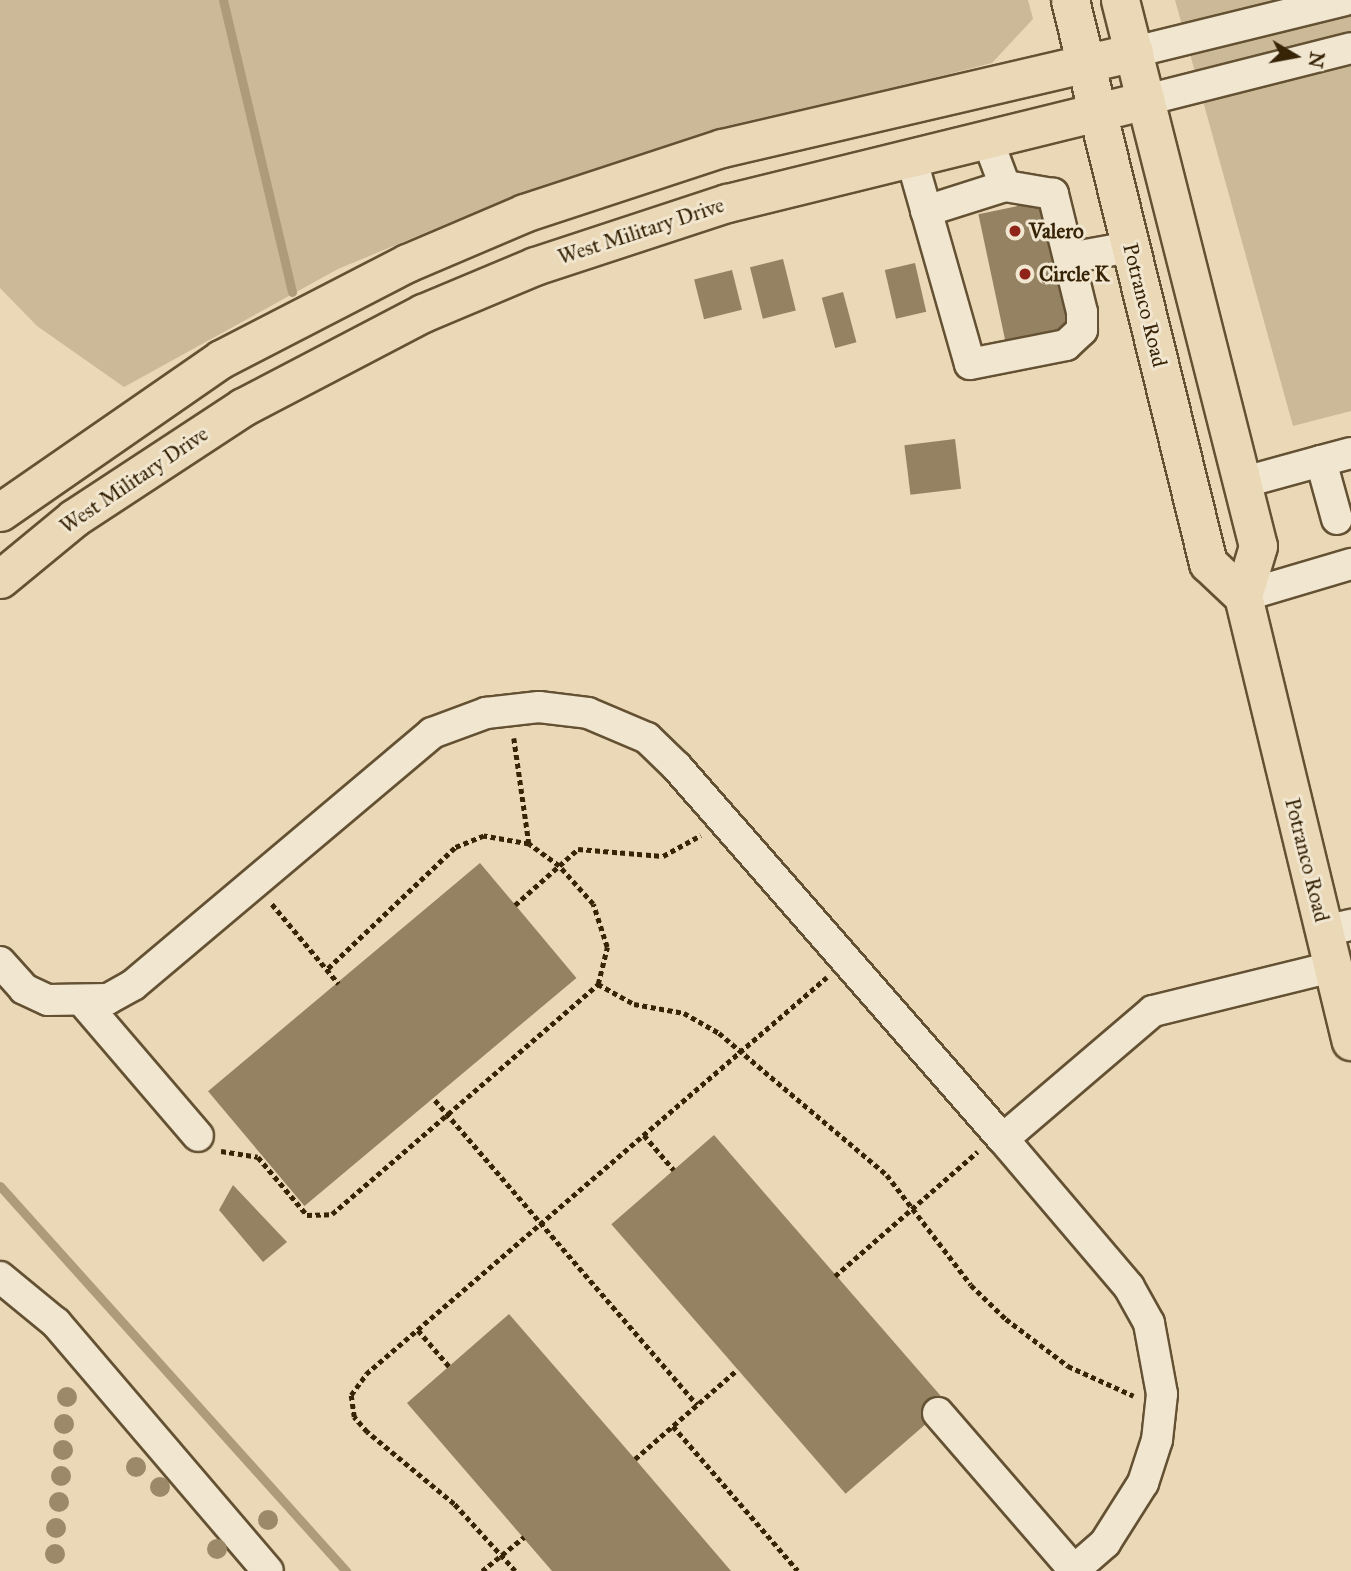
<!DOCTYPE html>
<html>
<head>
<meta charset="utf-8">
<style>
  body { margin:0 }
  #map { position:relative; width:1351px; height:1571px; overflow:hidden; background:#ead8b6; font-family:"IM FELL Great Primer",serif }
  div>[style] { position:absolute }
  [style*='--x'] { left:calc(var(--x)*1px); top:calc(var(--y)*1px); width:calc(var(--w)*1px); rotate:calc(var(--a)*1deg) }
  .green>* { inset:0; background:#ccb998 }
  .stream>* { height:9px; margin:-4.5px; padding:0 4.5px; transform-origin:4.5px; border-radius:4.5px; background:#ad9b7a }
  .building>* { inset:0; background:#948262; transform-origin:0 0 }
  .path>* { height:4.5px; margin-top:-2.25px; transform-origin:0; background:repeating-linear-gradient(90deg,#372407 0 5px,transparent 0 8.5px) }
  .roads { filter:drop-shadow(2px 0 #645133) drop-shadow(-2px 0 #645133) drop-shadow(0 2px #645133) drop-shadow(0 -2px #645133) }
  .minor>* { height:30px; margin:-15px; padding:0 15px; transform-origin:15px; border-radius:15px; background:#f1e6d0 }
  .major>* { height:37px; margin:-18.5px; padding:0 18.5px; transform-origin:18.5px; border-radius:18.5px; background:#ead8b6 }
  .trees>* { width:20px; height:20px; margin:-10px; border-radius:50%; background:#9c896a }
  .dots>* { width:19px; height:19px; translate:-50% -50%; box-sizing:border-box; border:4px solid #f1e6d0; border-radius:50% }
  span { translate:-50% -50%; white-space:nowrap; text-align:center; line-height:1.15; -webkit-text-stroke:6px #f1e6d0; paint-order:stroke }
  .street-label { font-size:21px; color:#372407 }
  .poi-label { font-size:21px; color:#372407; font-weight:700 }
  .left { translate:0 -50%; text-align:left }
  .north { position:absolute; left:1260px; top:21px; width:70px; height:70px; -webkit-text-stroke:5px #f1e6d0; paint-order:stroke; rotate:100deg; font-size:19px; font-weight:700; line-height:28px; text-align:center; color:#372407 }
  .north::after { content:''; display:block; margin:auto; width:24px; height:32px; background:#372407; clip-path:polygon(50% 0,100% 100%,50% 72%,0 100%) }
</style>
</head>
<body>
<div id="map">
  <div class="green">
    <div style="clip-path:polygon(0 0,1028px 0,1033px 19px,992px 63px,741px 127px,499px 202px,338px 269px,124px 387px,37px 326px,0 288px)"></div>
    <div style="clip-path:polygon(1175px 0,1351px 0,1351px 411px,1293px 426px)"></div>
  </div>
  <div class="stream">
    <div style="--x:223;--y:0;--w:300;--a:76.7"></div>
    <div style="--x:0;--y:1186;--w:518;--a:48.05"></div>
  </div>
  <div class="building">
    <div style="left:1041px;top:201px;width:135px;height:64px;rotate:78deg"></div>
    <div style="left:783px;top:259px;width:53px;height:34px;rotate:76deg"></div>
    <div style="left:915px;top:263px;width:50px;height:31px;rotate:77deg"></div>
    <div style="left:732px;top:270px;width:41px;height:39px;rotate:76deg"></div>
    <div style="left:843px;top:292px;width:52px;height:22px;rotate:75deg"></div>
    <div style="left:955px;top:439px;width:50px;height:51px;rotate:83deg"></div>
    <div style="left:480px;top:863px;width:150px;height:355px;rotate:50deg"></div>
    <div style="left:714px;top:1135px;width:357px;height:136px;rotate:49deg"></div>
    <div style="clip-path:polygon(233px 1185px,287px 1242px,263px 1262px,219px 1210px)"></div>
    <div style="clip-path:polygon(509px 1314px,635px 1459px,731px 1571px,552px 1571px,407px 1403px)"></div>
  </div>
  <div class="path">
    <div style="--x:514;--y:738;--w:107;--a:81.9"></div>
    <div style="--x:272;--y:904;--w:104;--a:50.1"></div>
    <div style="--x:515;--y:905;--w:84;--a:-41.6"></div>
    <div style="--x:578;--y:849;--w:85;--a:4.7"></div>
    <div style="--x:663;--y:856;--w:43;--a:-28.9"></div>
    <div style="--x:598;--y:984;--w:41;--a:29.1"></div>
    <div style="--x:634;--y:1004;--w:51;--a:10.2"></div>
    <div style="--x:684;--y:1013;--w:40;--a:29.7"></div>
    <div style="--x:719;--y:1033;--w:220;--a:40.2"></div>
    <div style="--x:887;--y:1175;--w:138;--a:52.6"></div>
    <div style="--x:971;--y:1285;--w:49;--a:44.2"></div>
    <div style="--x:1006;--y:1319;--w:78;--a:37.2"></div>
    <div style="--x:1068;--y:1366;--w:72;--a:24.4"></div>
    <div style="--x:435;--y:1100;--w:402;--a:49.3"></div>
    <div style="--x:644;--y:1135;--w:46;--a:49.4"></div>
    <div style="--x:221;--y:1151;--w:37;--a:9"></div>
    <div style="--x:258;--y:1157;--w:76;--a:49.8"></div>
    <div style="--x:307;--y:1215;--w:25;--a:-2"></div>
    <div style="--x:332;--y:1214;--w:352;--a:-40.8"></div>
    <div style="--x:598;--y:984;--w:38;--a:-76"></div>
    <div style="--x:607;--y:947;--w:45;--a:-108"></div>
    <div style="--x:593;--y:904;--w:51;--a:-131.8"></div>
    <div style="--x:559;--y:866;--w:37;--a:-144"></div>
    <div style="--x:529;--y:844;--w:46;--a:-169.9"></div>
    <div style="--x:484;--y:836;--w:31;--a:158"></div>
    <div style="--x:455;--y:848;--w:177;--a:136.4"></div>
    <div style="--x:835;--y:1276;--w:189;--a:-41.1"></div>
    <div style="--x:418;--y:1330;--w:48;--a:49.3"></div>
    <div style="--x:673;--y:1426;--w:191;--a:49.2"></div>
    <div style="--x:635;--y:1459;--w:135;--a:-41.1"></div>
    <div style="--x:482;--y:1571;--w:54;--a:-39"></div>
    <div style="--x:515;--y:1571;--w:91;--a:-132.3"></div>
    <div style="--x:454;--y:1504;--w:113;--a:-140.4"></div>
    <div style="--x:367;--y:1432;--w:20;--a:-131"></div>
    <div style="--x:354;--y:1417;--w:22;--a:-98"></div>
    <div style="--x:351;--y:1395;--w:26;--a:-54"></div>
    <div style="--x:366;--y:1374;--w:608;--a:-40.73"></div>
  </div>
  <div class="roads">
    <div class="minor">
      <div style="--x:1134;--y:52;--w:217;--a:-13.8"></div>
      <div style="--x:1146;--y:100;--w:211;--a:-14.2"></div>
      <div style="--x:911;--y:157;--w:215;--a:74.1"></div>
      <div style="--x:970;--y:364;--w:98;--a:-11.2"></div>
      <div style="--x:1066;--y:345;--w:22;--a:-43"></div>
      <div style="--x:1082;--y:330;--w:18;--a:-90"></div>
      <div style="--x:1082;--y:312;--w:122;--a:-103.8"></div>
      <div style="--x:1053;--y:194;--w:49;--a:-170.5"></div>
      <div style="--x:1005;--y:186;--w:51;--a:-110.6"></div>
      <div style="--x:926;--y:211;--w:83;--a:-17.6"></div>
      <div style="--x:1069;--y:258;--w:62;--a:-10.2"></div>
      <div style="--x:1321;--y:461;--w:31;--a:-15"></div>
      <div style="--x:1241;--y:483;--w:83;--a:-15.4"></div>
      <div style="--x:1321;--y:461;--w:60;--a:74.6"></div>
      <div style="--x:1243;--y:596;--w:113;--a:-16.5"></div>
      <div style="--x:1324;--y:931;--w:28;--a:-13"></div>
      <div style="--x:0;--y:962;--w:36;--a:48"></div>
      <div style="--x:24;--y:989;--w:26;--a:25"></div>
      <div style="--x:48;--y:1000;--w:60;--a:-1"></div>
      <div style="--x:108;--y:999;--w:29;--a:-29"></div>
      <div style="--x:133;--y:985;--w:391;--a:-40.1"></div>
      <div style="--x:432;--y:733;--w:58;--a:-20.3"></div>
      <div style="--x:486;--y:713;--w:53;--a:-6.5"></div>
      <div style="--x:539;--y:707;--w:49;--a:7"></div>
      <div style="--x:588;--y:713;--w:64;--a:23"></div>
      <div style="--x:647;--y:738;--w:42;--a:44"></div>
      <div style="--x:677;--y:767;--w:495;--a:48.8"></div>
      <div style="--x:84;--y:1003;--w:175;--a:49.4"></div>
      <div style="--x:0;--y:1277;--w:72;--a:39.4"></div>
      <div style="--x:56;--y:1323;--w:326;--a:49.5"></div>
      <div style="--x:938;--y:1413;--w:208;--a:49.1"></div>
      <div style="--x:1073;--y:1571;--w:43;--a:-41.2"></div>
      <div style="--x:1105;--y:1543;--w:71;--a:-57.7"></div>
      <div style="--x:1143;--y:1483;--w:45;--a:-72"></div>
      <div style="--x:1157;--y:1440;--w:46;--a:-83.8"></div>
      <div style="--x:1162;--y:1394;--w:72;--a:-100.4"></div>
      <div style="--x:1149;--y:1323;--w:41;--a:-119.1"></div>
      <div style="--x:1129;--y:1287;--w:194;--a:-130.4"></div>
      <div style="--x:1003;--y:1139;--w:197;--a:-40.5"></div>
      <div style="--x:1153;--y:1011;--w:184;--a:-13.8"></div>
    </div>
    <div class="major">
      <div style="--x:1070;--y:0;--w:580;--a:76.23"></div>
      <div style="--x:1208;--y:563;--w:48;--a:43.3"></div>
      <div style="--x:1120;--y:0;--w:563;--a:75.82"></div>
      <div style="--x:1258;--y:546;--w:52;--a:106.7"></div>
      <div style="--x:1243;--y:596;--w:458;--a:76.4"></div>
      <div style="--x:0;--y:512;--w:269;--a:-34.7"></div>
      <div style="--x:221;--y:359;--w:209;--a:-27.3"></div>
      <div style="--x:407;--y:263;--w:127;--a:-23.1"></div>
      <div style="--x:524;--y:213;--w:208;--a:-18.2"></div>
      <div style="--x:722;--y:148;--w:423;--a:-13.1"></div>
      <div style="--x:0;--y:579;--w:96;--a:-39.5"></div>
      <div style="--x:74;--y:518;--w:202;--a:-33.3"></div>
      <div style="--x:243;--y:407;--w:203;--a:-27.6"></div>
      <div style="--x:423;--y:313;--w:121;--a:-22.8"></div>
      <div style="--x:535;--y:266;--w:202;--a:-18.2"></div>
      <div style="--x:727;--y:203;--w:431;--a:-13.8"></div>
    </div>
  </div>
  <div class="trees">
    <div style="left:67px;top:1397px"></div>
    <div style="left:64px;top:1424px"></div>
    <div style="left:63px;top:1450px"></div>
    <div style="left:136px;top:1467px"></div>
    <div style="left:61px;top:1476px"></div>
    <div style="left:160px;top:1487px"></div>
    <div style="left:59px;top:1502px"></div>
    <div style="left:268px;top:1520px"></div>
    <div style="left:56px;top:1528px"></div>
    <div style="left:217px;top:1549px"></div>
    <div style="left:55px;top:1554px"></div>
  </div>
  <div class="dots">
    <div style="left:1015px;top:231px;background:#8f2418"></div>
    <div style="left:1025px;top:274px;background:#8f2418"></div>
  </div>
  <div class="street-label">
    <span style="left:641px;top:231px;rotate:-18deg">West Military Drive</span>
    <span style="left:1145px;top:305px;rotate:76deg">Potranco Road</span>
    <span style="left:134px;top:480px;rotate:-34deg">West Military Drive</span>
    <span style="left:1307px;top:860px;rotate:76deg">Potranco Road</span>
  </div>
  <div class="poi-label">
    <span class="left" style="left:1029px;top:231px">Valero</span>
    <span class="left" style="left:1039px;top:274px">Circle K</span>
  </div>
  <div class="north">N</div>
</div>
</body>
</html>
